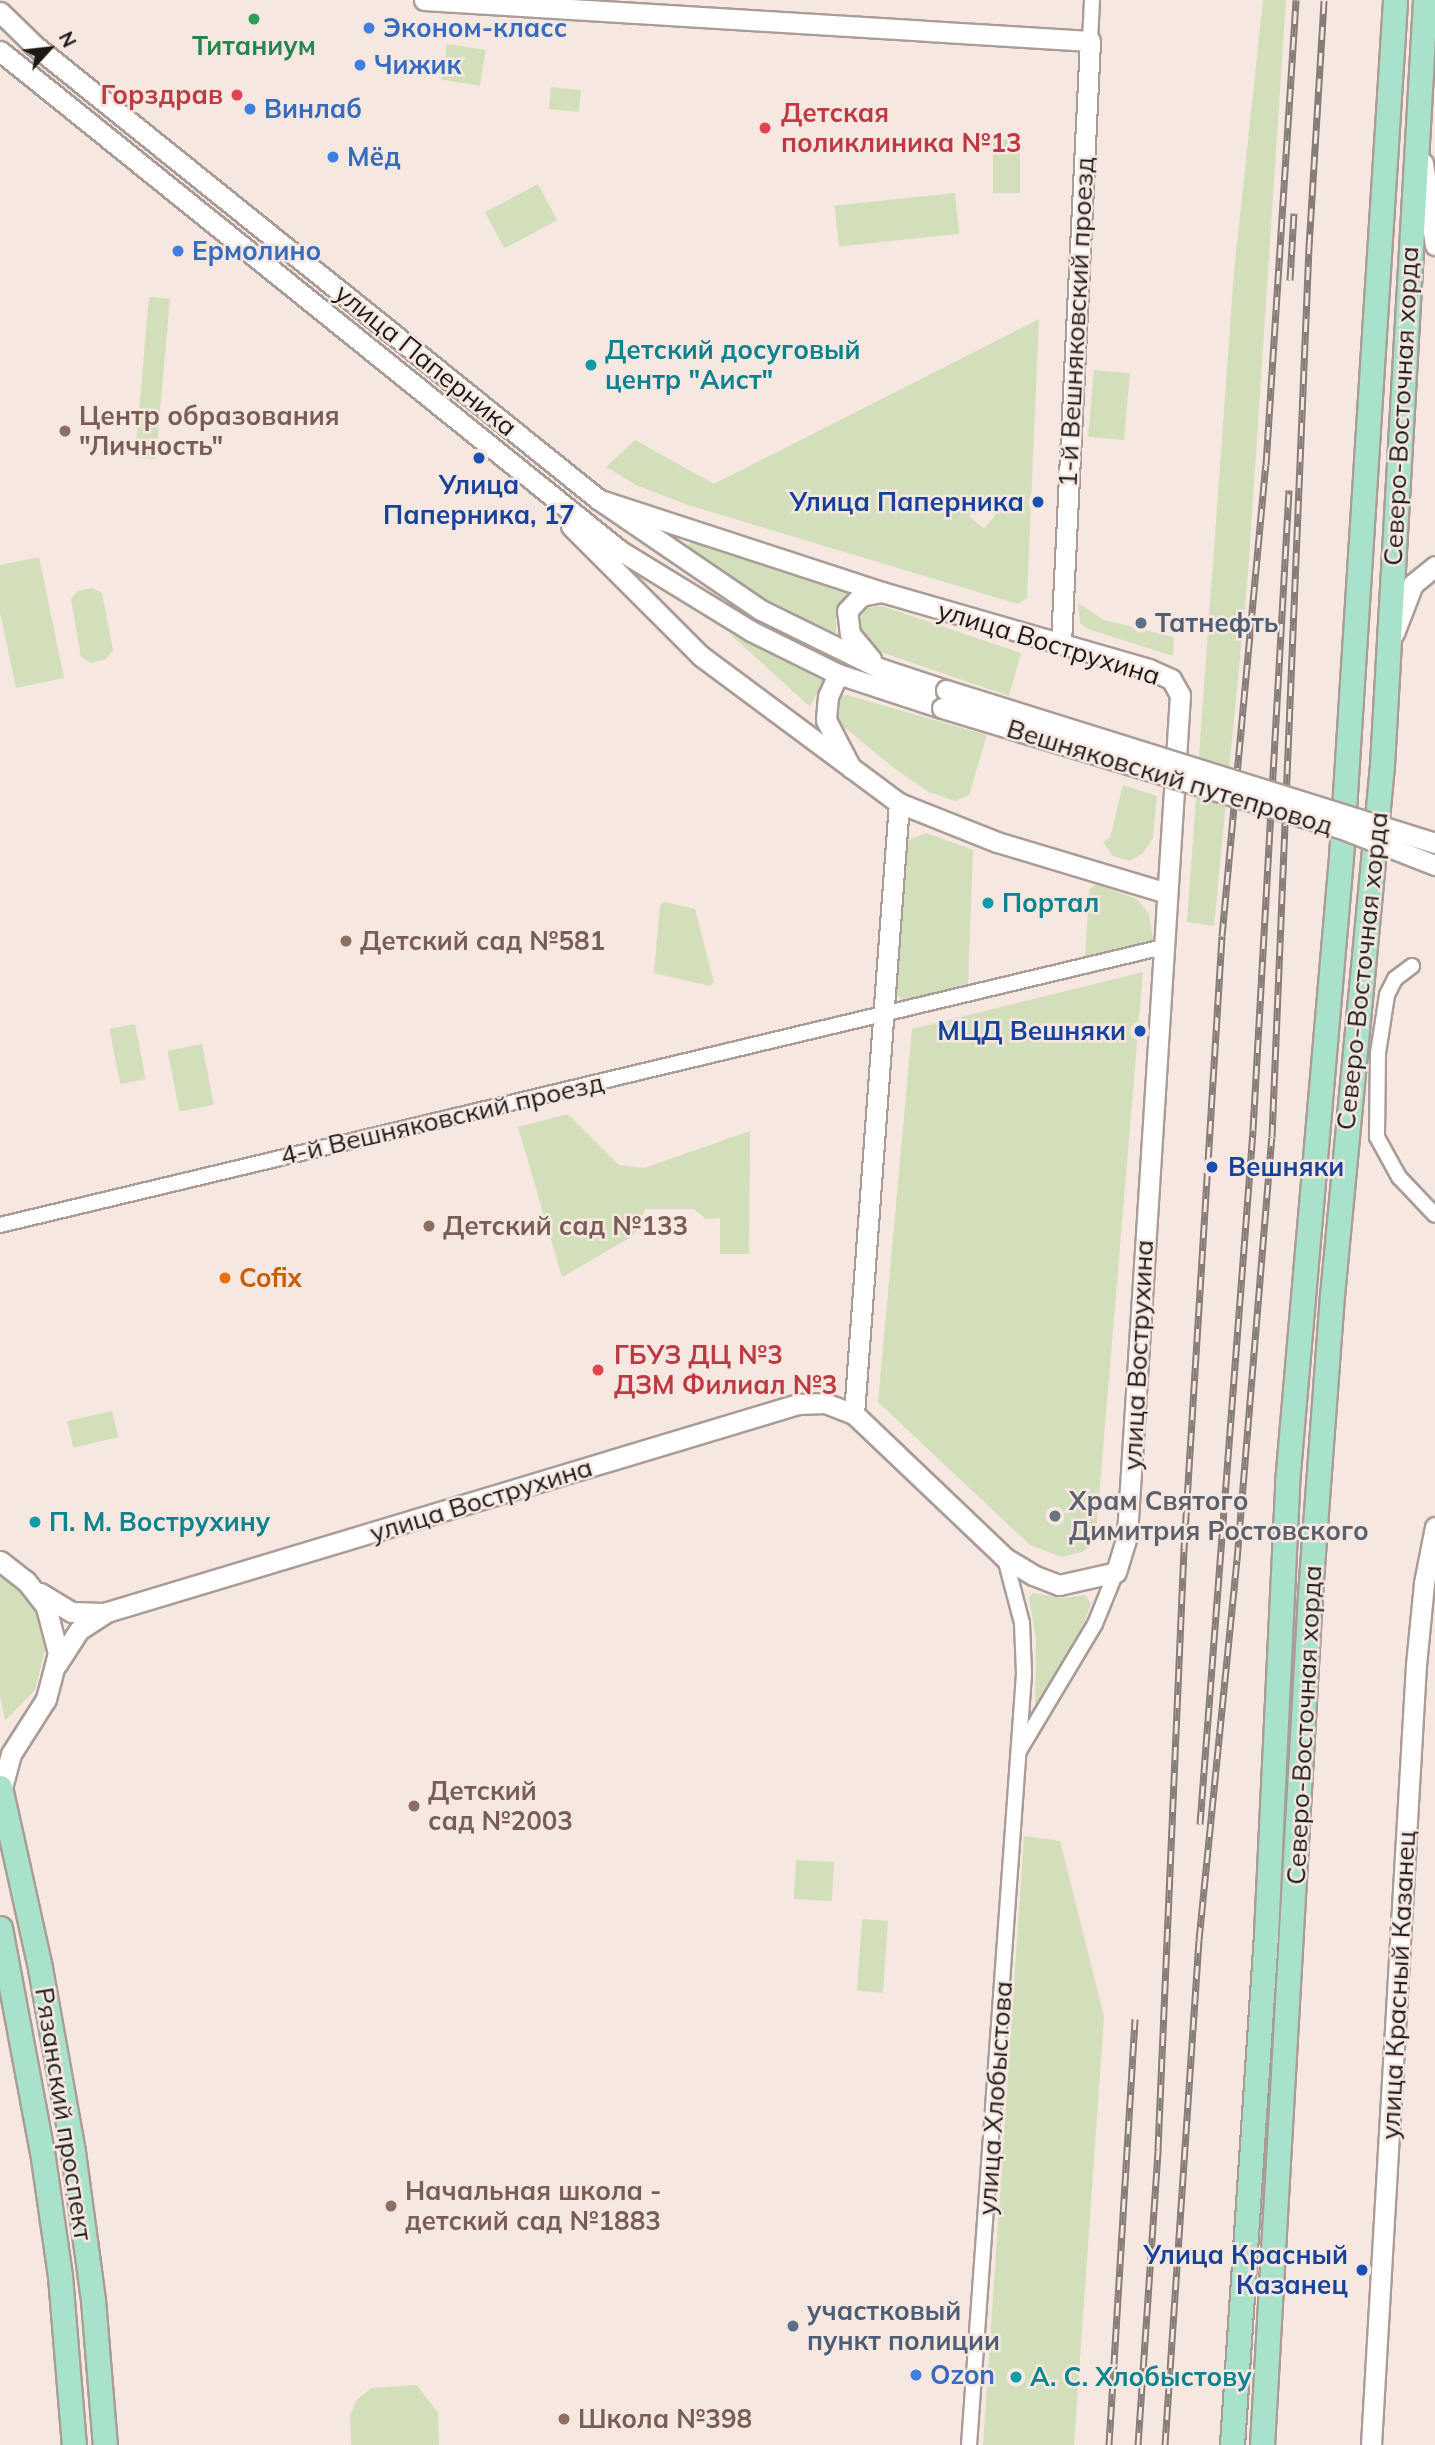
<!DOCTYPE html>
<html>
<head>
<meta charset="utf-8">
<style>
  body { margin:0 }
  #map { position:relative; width:1435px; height:2445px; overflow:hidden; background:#f6e7e1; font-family:Mulish,sans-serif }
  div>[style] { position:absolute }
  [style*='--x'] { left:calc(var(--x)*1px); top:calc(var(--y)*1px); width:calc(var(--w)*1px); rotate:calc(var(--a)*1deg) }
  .green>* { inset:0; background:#d3dfba; transform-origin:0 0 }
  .roads { filter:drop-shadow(2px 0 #aa9c97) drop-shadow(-2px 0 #aa9c97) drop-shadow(0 2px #aa9c97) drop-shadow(0 -2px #aa9c97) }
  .street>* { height:14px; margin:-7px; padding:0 7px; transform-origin:7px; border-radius:7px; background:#fff }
  .secondary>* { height:19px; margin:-9.5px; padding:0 9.5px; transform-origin:9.5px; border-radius:9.5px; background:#fff }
  .primary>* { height:23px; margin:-11.5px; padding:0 11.5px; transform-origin:11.5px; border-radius:11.5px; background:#a9e2cb }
  .rail>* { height:7px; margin-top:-3.5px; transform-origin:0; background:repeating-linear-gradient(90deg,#f6e7e1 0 13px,#867c78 0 26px); box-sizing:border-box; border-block:2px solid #867c78 }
  .bridges { filter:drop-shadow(2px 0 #aa9c97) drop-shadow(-2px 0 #aa9c97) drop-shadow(0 2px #aa9c97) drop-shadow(0 -2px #aa9c97) }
  .secondary-bridge>* { height:19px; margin:-9.5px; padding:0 9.5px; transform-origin:9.5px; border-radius:9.5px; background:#fff }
  .dots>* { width:19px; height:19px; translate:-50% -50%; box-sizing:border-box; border:4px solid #f6e7e1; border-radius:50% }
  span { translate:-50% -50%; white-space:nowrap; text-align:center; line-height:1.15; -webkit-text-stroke:5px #f6e7e1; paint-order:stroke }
  .shop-label { font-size:26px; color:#366cbe; font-weight:700 }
  .left { translate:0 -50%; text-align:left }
  .leisure-label { font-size:26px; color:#27864d; font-weight:700 }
  .health-label { font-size:26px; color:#be3a42; font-weight:700 }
  .right { translate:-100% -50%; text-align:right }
  .street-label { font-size:26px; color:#1e1917 }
  .culture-label { font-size:26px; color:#0d838f; font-weight:700 }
  .education-label { font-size:26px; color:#785e54; font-weight:700 }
  .transit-label { font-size:26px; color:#164399; font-weight:700 }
  .service-label { font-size:26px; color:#4e5e75; font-weight:700 }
  .food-label { font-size:26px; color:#c56008; font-weight:700 }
  .worship-label { font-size:26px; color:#5b616d; font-weight:700 }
  .north { position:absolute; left:14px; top:14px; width:70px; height:70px; -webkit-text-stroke:5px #f6e7e1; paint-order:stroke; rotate:63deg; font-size:19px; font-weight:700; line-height:28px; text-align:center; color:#1e1917 }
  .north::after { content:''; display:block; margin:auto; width:24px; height:32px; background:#1e1917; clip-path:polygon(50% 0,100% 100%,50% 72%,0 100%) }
</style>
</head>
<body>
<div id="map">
  <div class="green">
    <div style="clip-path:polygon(1263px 0,1286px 0,1248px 574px,1214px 926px,1187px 922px,1234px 272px)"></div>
    <div style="left:447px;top:44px;width:39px;height:36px;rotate:9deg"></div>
    <div style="left:551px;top:87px;width:30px;height:22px;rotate:6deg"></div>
    <div style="left:993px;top:139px;width:27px;height:54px"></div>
    <div style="left:538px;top:184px;width:41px;height:60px;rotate:62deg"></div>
    <div style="left:955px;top:193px;width:41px;height:121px;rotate:84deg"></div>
    <div style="left:149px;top:297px;width:21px;height:161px;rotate:5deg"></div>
    <div style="clip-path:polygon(evenodd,1039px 319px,1027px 598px,1018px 604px,688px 505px,636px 485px,606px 467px,635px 440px,714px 484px,1039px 319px,983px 501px,997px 513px,984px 529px,969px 516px,983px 501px)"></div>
    <div style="left:1094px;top:370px;width:36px;height:67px;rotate:5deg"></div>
    <div style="clip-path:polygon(694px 541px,854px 591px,836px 613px,836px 633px,762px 601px,685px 547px)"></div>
    <div style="clip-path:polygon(39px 557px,64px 678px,16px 688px,0 612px,0 565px)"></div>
    <div style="clip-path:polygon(92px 588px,102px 593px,113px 650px,106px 659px,91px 663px,81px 657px,71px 599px,77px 591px)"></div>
    <div style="clip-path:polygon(1078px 603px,1104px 620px,1174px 637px,1173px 656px,1088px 629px,1080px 623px)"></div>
    <div style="clip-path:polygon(882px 606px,1021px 653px,1009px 696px,866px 647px,857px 633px,858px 620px,867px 608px)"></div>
    <div style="clip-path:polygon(729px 633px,825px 680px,810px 706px,809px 706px)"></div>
    <div style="clip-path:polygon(847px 695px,987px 735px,969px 795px,955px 801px,929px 792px,894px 768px,843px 726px,835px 711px,836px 697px)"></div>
    <div style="clip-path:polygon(1123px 785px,1157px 796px,1153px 838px,1142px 854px,1130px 861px,1113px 856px,1103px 842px,1110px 838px)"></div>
    <div style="clip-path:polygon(926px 833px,973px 850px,968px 986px,904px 1002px,888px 987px,901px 843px)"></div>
    <div style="clip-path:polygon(1096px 884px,1137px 899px,1149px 914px,1153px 940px,1085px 957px,1089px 890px)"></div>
    <div style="clip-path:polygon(665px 902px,695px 909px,714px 982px,710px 986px,654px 973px,660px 905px)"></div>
    <div style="clip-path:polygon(1143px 972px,1097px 1521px,1094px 1542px,1082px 1552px,1062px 1557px,1030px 1545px,878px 1402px,912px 1029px)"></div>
    <div style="left:135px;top:1024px;width:56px;height:26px;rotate:79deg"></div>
    <div style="left:202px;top:1044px;width:62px;height:35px;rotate:79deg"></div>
    <div style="clip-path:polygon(568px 1114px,619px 1165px,644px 1168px,750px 1131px,749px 1254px,720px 1254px,720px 1218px,706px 1219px,694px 1209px,645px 1209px,633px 1236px,562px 1277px,518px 1127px)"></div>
    <div style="left:112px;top:1411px;width:27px;height:46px;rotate:77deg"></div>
    <div style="clip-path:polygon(0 1576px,18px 1588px,36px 1611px,45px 1650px,35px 1690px,5px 1721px,0 1695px)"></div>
    <div style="clip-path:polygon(1033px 1593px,1062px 1598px,1085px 1595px,1091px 1604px,1074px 1649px,1035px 1709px,1036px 1639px,1029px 1597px)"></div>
    <div style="clip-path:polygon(1024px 1836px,1060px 1841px,1104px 2017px,1074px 2445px,983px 2445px)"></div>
    <div style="left:796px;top:1860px;width:38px;height:39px;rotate:3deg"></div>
    <div style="left:862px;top:1919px;width:26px;height:72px;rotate:4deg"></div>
    <div style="clip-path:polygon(417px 2385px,438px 2413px,439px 2445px,351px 2445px,350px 2415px,357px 2400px,371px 2388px)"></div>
  </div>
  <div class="roads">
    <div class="street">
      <div style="--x:1090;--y:41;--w:41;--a:-87.2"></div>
      <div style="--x:1412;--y:966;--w:21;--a:143"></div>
      <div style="--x:1395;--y:979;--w:18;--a:117"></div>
      <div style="--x:1387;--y:995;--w:59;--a:98.8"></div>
      <div style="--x:1378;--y:1053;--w:84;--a:90.7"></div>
      <div style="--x:1377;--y:1137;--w:46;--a:61.2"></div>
      <div style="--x:1399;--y:1177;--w:52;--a:46.5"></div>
      <div style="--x:0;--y:1225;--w:1196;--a:-13.44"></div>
      <div style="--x:1019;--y:1751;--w:148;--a:-59.1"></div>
      <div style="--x:1095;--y:1624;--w:56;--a:-68"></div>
      <div style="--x:969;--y:2445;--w:774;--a:-85.92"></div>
      <div style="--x:1024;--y:1673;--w:50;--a:-92.3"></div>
      <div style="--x:1022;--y:1623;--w:67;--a:-104.7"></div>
    </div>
    <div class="secondary">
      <div style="--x:424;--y:0;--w:667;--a:3.52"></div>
      <div style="--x:1090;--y:41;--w:603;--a:92.76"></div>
      <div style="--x:0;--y:12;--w:47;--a:44.1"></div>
      <div style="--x:34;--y:45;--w:724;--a:38.83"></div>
      <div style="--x:598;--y:499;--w:197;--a:34.3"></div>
      <div style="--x:761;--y:610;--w:131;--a:26.2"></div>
      <div style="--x:879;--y:668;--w:71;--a:18.2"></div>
      <div style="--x:0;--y:51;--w:795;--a:38.87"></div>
      <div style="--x:619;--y:550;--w:155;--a:31.5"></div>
      <div style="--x:751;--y:631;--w:97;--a:26.3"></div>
      <div style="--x:838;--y:674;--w:109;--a:18.1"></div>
      <div style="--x:1423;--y:163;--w:83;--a:81.7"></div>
      <div style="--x:571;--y:526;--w:184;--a:45"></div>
      <div style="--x:701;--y:656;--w:247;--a:36.6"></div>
      <div style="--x:899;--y:803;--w:105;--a:21.7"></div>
      <div style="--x:997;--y:842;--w:177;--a:16.7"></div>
      <div style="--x:1394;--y:633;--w:53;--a:-68.8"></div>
      <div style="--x:1413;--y:584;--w:28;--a:-39"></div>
      <div style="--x:871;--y:659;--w:33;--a:-130"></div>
      <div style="--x:850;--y:634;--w:23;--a:-97"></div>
      <div style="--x:847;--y:611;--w:21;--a:-47"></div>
      <div style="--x:861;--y:596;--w:21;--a:-11"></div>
      <div style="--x:838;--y:674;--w:24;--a:114"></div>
      <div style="--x:828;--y:696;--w:24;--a:95"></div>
      <div style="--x:826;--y:720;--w:54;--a:62.5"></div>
      <div style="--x:854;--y:1414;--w:613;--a:-85.79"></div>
      <div style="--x:0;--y:1561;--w:33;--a:38"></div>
      <div style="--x:26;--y:1581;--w:33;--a:52"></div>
      <div style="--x:46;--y:1607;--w:48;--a:75.4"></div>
      <div style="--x:58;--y:1653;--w:48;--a:104.6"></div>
      <div style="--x:46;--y:1699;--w:65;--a:122.5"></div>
      <div style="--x:11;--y:1754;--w:38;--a:105"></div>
      <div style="--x:40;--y:1593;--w:37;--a:31"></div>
      <div style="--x:72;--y:1612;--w:31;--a:2"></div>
      <div style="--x:57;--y:1664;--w:40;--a:-57.1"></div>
      <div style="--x:79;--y:1630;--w:33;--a:-33"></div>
      <div style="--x:107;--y:1612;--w:722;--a:-16.75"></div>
      <div style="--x:798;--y:1404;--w:27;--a:-2"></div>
      <div style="--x:825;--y:1403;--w:31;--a:21"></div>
      <div style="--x:854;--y:1414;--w:209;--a:43.6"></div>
      <div style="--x:1005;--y:1558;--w:33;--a:31"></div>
      <div style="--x:1033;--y:1575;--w:28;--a:21"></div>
      <div style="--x:1059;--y:1585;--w:58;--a:-12.8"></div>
      <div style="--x:1116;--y:1572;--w:39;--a:-73"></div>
      <div style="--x:1127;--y:1535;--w:842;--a:-86.39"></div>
      <div style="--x:1180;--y:695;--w:18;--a:-119"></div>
      <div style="--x:1171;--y:679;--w:24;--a:-156"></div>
      <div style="--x:1149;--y:669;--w:278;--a:-163.9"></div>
      <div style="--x:882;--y:592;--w:299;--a:-161.9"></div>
      <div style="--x:1371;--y:2445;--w:781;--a:-86.7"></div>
      <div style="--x:1416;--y:1665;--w:82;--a:-84.4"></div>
      <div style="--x:1424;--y:1583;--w:57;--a:-78.9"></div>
    </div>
    <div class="primary">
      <div style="--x:0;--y:1787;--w:185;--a:77.5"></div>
      <div style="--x:40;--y:1968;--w:187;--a:79.8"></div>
      <div style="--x:73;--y:2152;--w:149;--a:82.3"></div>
      <div style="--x:93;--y:2300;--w:145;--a:85.3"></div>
      <div style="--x:0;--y:1928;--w:234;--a:79.4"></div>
      <div style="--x:43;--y:2158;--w:119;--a:81.8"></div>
      <div style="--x:60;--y:2276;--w:170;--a:85.3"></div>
      <div style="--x:1232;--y:2445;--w:512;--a:-86.19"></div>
      <div style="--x:1266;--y:1934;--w:451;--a:-87.3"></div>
      <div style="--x:1287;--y:1483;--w:628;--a:-85.07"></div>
      <div style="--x:1341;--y:857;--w:859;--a:-86.39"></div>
      <div style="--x:1262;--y:2445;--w:852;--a:-86.77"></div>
      <div style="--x:1310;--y:1594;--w:299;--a:-85.8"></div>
      <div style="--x:1332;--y:1296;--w:533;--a:-84.62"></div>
      <div style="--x:1382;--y:765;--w:766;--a:-86.78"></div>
    </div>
  </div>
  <div class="rail">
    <div style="--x:1290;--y:280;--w:67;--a:-86.6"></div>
    <div style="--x:1200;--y:1824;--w:696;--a:-85.63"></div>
    <div style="--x:1253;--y:1130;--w:641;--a:-86.78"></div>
    <div style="--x:1109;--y:2445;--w:427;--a:-86.5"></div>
    <div style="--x:1138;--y:2445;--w:297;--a:-86.1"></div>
    <div style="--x:1158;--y:2149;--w:601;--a:-87.52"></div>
    <div style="--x:1184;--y:1549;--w:614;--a:-86.45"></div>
    <div style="--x:1222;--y:936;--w:473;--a:-84.7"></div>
    <div style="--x:1266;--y:465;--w:466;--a:-86.3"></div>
    <div style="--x:1165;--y:2445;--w:506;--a:-86.15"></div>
    <div style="--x:1199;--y:1940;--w:382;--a:-84.3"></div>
    <div style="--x:1237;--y:1560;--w:424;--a:-85.3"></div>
    <div style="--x:1272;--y:1137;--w:891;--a:-87.62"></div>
    <div style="--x:1309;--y:247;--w:247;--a:-86.5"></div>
  </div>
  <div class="bridges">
    <div class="secondary-bridge">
      <div style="--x:946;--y:690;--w:512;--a:17.37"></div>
      <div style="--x:942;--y:708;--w:421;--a:16.8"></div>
      <div style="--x:1345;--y:830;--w:97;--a:21.3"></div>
    </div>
  </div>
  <div class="dots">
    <div style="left:254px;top:19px;background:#2e9e5b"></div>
    <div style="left:369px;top:28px;background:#3f7fe0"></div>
    <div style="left:360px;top:65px;background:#3f7fe0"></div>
    <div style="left:237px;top:95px;background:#e0444e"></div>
    <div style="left:250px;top:109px;background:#3f7fe0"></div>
    <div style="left:765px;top:128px;background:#e0444e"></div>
    <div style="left:333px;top:157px;background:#3f7fe0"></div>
    <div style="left:178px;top:251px;background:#3f7fe0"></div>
    <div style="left:591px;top:365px;background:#0f9aa8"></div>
    <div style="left:65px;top:431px;background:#8d6e63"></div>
    <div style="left:479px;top:458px;background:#1a4fb4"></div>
    <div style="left:1038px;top:502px;background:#1a4fb4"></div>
    <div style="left:1141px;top:623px;background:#5c6f8a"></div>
    <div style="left:988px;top:903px;background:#0f9aa8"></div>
    <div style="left:346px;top:941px;background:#8d6e63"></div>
    <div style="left:1140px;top:1031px;background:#1a4fb4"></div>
    <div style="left:1212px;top:1167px;background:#1a4fb4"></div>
    <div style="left:429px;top:1226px;background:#8d6e63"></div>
    <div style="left:225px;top:1278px;background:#e8710a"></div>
    <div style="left:598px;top:1370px;background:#e0444e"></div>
    <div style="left:1055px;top:1516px;background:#6b7280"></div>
    <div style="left:35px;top:1522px;background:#0f9aa8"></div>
    <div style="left:414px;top:1806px;background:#8d6e63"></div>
    <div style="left:391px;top:2206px;background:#8d6e63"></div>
    <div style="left:1362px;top:2270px;background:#1a4fb4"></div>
    <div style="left:793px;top:2326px;background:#5c6f8a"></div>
    <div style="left:916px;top:2375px;background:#3f7fe0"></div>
    <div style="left:1016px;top:2377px;background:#0f9aa8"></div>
    <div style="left:564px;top:2419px;background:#8d6e63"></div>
  </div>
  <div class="shop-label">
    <span class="left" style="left:383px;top:28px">Эконом-класс</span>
    <span class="left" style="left:374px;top:65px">Чижик</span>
    <span class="left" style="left:264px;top:109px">Винлаб</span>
    <span class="left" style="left:347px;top:157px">Мёд</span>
    <span class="left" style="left:192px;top:251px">Ермолино</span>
    <span class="left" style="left:930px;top:2375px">Ozon</span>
  </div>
  <div class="leisure-label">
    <span style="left:254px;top:46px">Титаниум</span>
  </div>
  <div class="health-label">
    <span class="right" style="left:223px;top:95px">Горздрав</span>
    <span class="left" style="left:781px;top:128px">Детская<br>поликлиника №13</span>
    <span class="left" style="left:614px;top:1370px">ГБУЗ ДЦ №3<br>ДЗМ Филиал №3</span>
  </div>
  <div class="street-label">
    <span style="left:1076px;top:322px;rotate:-87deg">1-й Вешняковский проезд</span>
    <span style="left:426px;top:360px;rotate:39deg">улица Паперника</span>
    <span style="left:1401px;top:406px;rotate:-87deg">Северо-Восточная хорда</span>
    <span style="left:1049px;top:643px;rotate:17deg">улица Вострухина</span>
    <span style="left:1170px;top:777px;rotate:17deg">Вешняковский путепровод</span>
    <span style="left:1362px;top:971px;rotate:-84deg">Северо-Восточная хорда</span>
    <span style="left:442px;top:1119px;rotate:-13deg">4-й Вешняковский проезд</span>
    <span style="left:1138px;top:1355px;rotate:-87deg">улица Вострухина</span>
    <span style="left:481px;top:1500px;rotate:-17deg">улица Вострухина</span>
    <span style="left:1304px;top:1725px;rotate:-87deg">Северо-Восточная хорда</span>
    <span style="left:1398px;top:1985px;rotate:-87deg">улица Красный Казанец</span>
    <span style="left:995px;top:2098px;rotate:-86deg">улица Хлобыстова</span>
    <span style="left:64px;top:2114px;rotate:81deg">Рязанский проспект</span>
  </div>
  <div class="culture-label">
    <span class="left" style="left:605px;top:365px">Детский досуговый<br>центр "Аист"</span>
    <span class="left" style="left:1002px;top:903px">Портал</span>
    <span class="left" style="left:49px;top:1522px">П. М. Вострухину</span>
    <span class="left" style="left:1030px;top:2377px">А. С. Хлобыстову</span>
  </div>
  <div class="education-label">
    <span class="left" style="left:79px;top:431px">Центр образования<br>"Личность"</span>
    <span class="left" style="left:360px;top:941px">Детский сад №581</span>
    <span class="left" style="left:443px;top:1226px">Детский сад №133</span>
    <span class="left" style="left:428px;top:1806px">Детский<br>сад №2003</span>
    <span class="left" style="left:405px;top:2206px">Начальная школа -<br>детский сад №1883</span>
    <span class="left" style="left:578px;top:2419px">Школа №398</span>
  </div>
  <div class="transit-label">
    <span style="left:479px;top:500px">Улица<br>Паперника, 17</span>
    <span class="right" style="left:1024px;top:502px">Улица Паперника</span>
    <span class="right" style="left:1126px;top:1031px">МЦД Вешняки</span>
    <span class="left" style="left:1228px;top:1167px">Вешняки</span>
    <span class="right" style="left:1348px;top:2270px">Улица Красный<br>Казанец</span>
  </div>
  <div class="service-label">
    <span class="left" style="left:1155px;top:623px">Татнефть</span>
    <span class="left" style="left:807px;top:2326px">участковый<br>пункт полиции</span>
  </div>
  <div class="food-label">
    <span class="left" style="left:239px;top:1278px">Cofix</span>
  </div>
  <div class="worship-label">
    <span class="left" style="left:1069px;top:1516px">Храм Святого<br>Димитрия Ростовского</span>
  </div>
  <div class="north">N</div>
</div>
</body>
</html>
